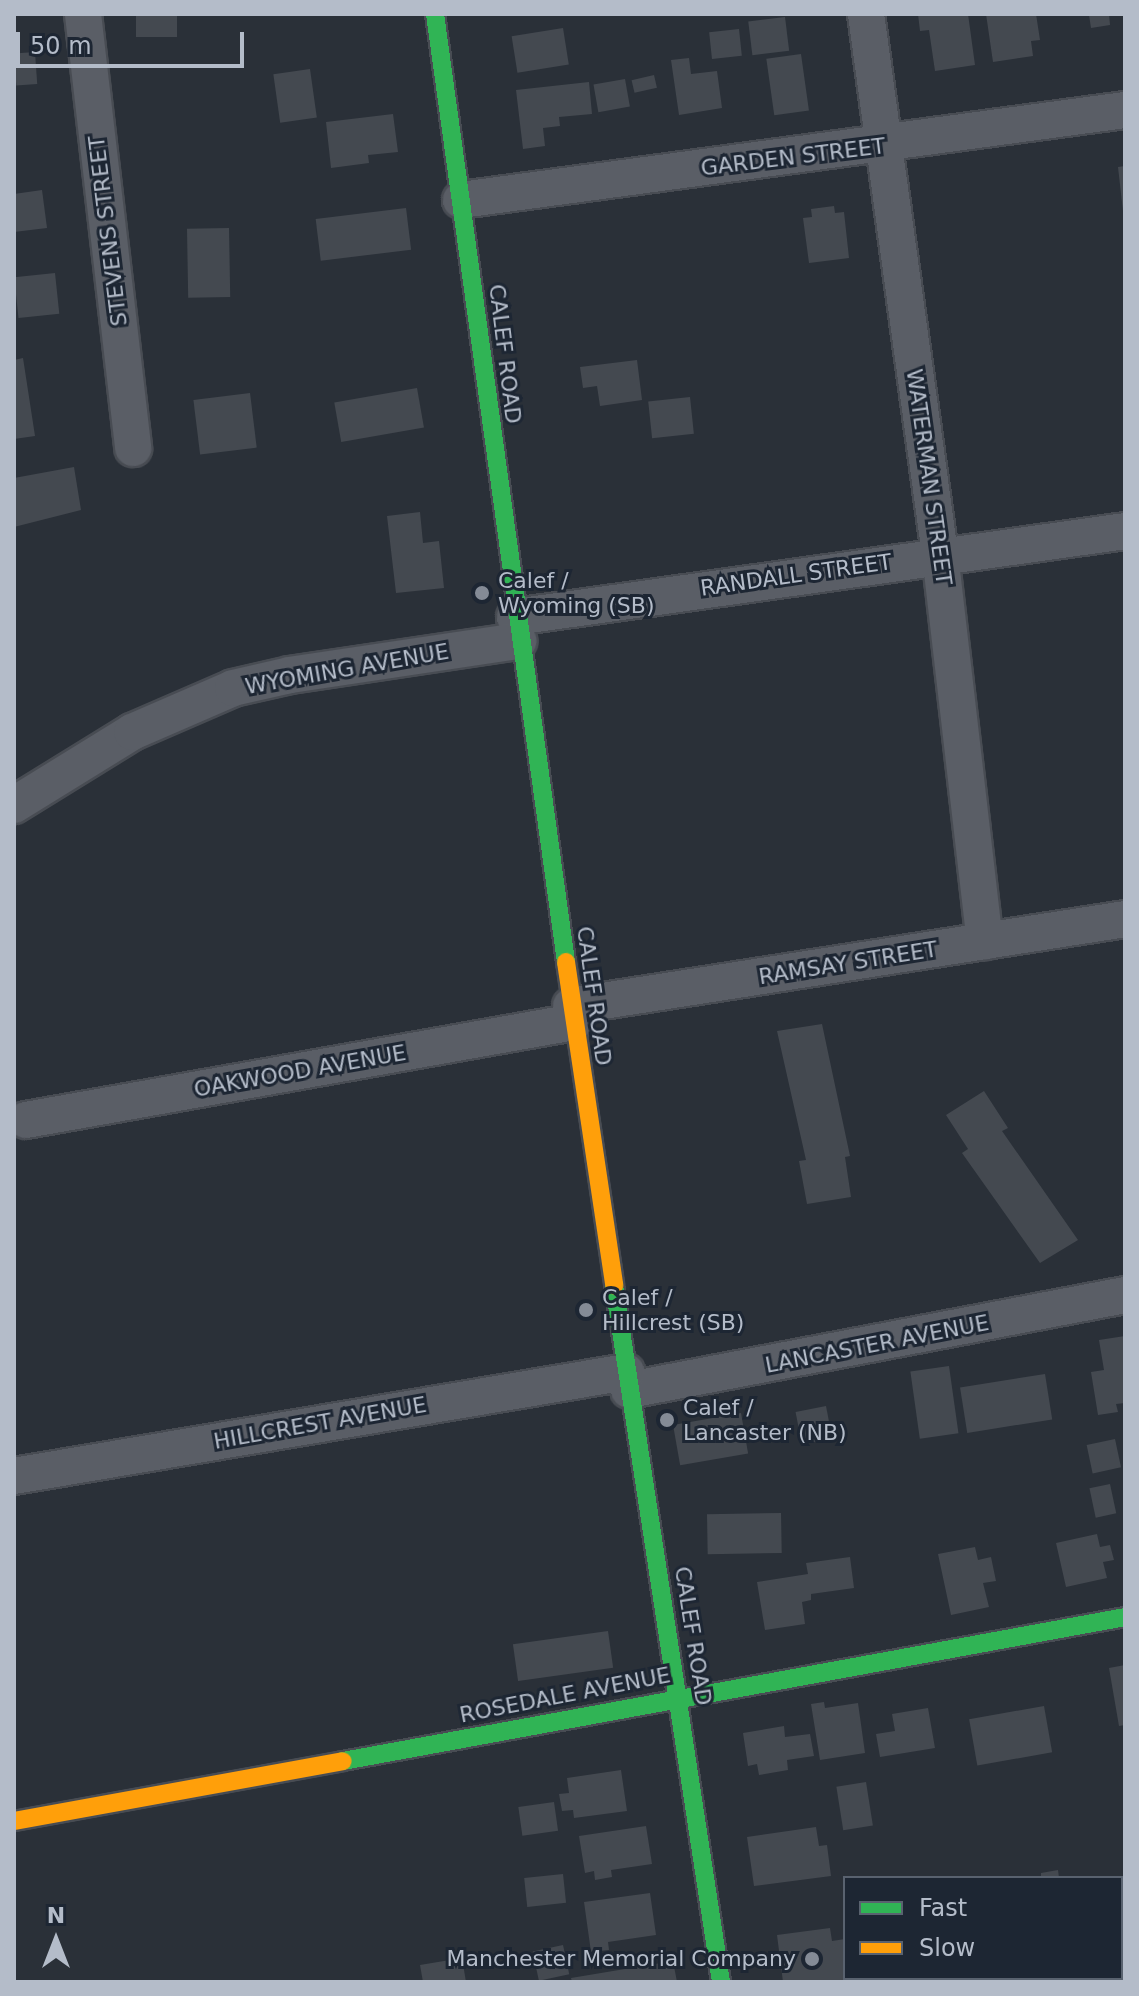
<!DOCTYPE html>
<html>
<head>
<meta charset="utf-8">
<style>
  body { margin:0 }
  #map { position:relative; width:1139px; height:1996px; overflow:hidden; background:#2a3038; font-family:"DejaVu Sans",sans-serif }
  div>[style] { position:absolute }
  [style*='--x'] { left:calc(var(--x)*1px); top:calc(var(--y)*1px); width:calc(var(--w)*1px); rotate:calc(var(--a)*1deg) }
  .building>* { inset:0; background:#444950; transform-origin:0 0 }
  .roads { filter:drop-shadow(2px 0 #484c53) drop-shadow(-2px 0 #484c53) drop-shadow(0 2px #484c53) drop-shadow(0 -2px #484c53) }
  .street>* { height:36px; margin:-18px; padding:0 18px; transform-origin:18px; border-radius:18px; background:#5a5e66 }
  .fast>* { height:18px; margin:-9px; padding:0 9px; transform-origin:9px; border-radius:9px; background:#30b455 }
  .slow>* { height:18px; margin:-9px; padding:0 9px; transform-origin:9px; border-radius:9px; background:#ff9f0a }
  .dots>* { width:22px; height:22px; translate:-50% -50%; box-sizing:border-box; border:4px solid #1d2633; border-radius:50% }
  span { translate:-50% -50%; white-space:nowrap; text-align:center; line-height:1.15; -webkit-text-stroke:6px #1d2633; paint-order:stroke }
  .street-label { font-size:22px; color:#b4bcc9 }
  .poi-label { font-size:22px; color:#b4bcc9 }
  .left { translate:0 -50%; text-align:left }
  .right { translate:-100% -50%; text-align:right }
  .frame { position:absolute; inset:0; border:16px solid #b4bcc9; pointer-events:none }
  .legend { position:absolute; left:843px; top:1876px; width:280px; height:104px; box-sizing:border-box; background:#1d2633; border:2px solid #59626f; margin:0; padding:10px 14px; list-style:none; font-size:24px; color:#b4bcc9 }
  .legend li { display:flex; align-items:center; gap:16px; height:40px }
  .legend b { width:40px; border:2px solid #59626f }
  .north { position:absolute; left:16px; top:1900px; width:80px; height:80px; -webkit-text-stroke:6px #1d2633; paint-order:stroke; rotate:0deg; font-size:22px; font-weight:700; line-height:32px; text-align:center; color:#b4bcc9 }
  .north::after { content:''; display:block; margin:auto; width:28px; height:36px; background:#b4bcc9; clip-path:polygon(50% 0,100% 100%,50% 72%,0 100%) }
  .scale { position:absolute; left:16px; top:32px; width:228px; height:36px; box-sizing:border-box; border:4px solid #b4bcc9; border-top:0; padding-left:10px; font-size:24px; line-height:28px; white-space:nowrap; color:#b4bcc9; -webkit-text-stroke:6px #1d2633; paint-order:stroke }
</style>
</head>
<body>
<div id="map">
  <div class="building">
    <div style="left:136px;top:14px;width:41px;height:23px"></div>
    <div style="clip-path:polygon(918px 14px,968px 14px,975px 65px,935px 71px,929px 30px,920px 31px)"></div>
    <div style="clip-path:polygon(986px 14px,1036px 14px,1040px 40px,1031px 41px,1033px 56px,993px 62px)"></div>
    <div style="clip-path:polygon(1109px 14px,1110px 25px,1091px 28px,1089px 15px)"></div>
    <div style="left:785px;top:17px;width:34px;height:37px;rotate:83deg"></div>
    <div style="left:563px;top:28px;width:37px;height:52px;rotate:81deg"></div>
    <div style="left:739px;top:29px;width:27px;height:30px;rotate:84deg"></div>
    <div style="left:35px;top:52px;width:32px;height:21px;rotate:86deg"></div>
    <div style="left:801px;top:54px;width:57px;height:35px;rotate:82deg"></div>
    <div style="clip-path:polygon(689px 58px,691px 74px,717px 71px,722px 108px,679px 115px,671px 60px)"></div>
    <div style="left:310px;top:69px;width:49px;height:37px;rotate:82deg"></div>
    <div style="left:654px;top:75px;width:13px;height:23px;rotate:77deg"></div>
    <div style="left:625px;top:79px;width:28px;height:32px;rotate:80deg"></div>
    <div style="clip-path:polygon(589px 82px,592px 114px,559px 117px,560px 126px,543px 128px,545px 146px,523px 149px,516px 90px)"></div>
    <div style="clip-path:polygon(393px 114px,398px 152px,368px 155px,369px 163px,331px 168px,326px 122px)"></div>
    <div style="clip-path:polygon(1125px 166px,1125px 210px,1123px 211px,1118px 167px)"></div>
    <div style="clip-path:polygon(42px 190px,47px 228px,14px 232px,14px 194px)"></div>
    <div style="clip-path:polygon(834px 206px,835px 213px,844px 212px,849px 258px,809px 263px,803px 218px,812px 217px,811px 209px)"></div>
    <div style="left:406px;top:208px;width:42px;height:91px;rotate:83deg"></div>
    <div style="left:229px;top:228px;width:69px;height:42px;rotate:89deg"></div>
    <div style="left:55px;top:273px;width:41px;height:41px;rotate:84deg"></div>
    <div style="clip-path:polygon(23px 358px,35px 436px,14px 439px,14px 360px)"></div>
    <div style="clip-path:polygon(637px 360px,642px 400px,600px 406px,597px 386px,583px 388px,580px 367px)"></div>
    <div style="left:417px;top:388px;width:40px;height:84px;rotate:80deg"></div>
    <div style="left:250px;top:393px;width:55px;height:57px;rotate:83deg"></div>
    <div style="left:690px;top:397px;width:37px;height:42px;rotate:84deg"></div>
    <div style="clip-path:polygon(74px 467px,81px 510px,14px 527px,14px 478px)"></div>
    <div style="clip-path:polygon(420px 512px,423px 543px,439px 541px,444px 588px,396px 593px,387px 516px)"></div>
    <div style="clip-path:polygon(822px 1024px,850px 1156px,845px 1157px,851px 1197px,807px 1204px,799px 1161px,806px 1160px,777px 1031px)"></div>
    <div style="clip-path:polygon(984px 1091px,1008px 1128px,1002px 1131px,1078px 1240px,1040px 1263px,962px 1153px,968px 1149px,946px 1115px)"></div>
    <div style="clip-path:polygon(1125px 1336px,1125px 1403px,1116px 1404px,1118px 1412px,1098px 1415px,1091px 1372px,1104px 1370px,1099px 1340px)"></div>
    <div style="left:949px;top:1366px;width:68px;height:39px;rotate:82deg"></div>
    <div style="left:1045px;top:1374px;width:46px;height:86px;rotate:81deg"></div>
    <div style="left:826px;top:1406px;width:33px;height:31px;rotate:79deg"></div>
    <div style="left:741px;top:1413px;width:41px;height:69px;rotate:80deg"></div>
    <div style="left:1115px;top:1439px;width:29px;height:29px;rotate:78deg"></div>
    <div style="left:1110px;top:1484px;width:30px;height:21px;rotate:78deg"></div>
    <div style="left:781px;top:1513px;width:40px;height:74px;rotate:89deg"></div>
    <div style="clip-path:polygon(1097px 1534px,1100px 1547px,1110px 1545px,1114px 1560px,1103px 1562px,1107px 1578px,1066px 1587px,1056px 1543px)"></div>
    <div style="clip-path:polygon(975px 1547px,978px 1560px,991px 1557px,996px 1581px,983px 1583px,989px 1607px,951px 1615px,938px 1554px)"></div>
    <div style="clip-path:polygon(850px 1557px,854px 1588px,811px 1594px,811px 1600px,802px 1602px,805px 1624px,765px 1630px,757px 1582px,808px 1574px,806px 1563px)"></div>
    <div style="left:608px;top:1631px;width:37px;height:96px;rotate:82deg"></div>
    <div style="clip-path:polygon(1125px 1665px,1125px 1725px,1119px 1726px,1109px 1668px)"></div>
    <div style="clip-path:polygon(824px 1702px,825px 1708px,858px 1703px,865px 1753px,820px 1760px,811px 1704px)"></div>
    <div style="left:1044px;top:1706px;width:47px;height:76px;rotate:80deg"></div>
    <div style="clip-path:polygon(928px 1708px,935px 1748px,880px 1757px,876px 1734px,895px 1731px,892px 1714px)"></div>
    <div style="clip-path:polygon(784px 1726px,785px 1737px,810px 1734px,814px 1756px,787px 1760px,788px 1770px,759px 1775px,757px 1764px,748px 1766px,743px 1733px)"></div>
    <div style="clip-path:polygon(621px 1770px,627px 1811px,574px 1818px,573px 1810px,562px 1811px,559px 1794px,569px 1793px,567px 1778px)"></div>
    <div style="left:866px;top:1782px;width:44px;height:30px;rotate:81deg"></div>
    <div style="left:554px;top:1802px;width:29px;height:36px;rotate:82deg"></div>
    <div style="clip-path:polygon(646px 1826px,652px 1864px,611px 1870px,612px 1877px,595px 1880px,594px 1871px,585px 1873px,579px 1836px)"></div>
    <div style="clip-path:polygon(816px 1827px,819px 1846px,827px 1845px,831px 1876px,754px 1886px,747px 1837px)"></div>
    <div style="clip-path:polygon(1058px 1870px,1059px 1878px,1041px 1878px,1041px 1873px)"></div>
    <div style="left:563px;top:1874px;width:29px;height:39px;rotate:84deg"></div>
    <div style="left:1125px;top:1884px;width:37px;height:4px;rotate:90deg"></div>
    <div style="clip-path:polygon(650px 1893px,656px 1935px,608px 1942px,609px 1950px,591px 1952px,584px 1902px)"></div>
    <div style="clip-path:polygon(830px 1928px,832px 1941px,845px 1939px,845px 1978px,885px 1982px,783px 1982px,777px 1935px)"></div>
    <div style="left:563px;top:1945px;width:30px;height:31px;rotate:78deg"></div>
    <div style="clip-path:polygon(462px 1958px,466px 1982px,423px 1982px,420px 1965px)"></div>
    <div style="clip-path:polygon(673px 1961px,677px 1982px,572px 1982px,571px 1978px)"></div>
  </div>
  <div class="roads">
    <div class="street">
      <div style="--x:83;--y:14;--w:437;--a:83.4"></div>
      <div style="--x:866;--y:14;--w:545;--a:82.2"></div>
      <div style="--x:940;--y:554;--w:390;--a:83.4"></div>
      <div style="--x:461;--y:200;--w:670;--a:-7.72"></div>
      <div style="--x:515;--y:617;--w:616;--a:-8.02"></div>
      <div style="--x:14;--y:805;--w:139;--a:-31.7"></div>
      <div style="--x:132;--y:732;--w:110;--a:-23.5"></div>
      <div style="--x:233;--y:688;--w:58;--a:-12.8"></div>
      <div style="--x:290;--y:675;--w:231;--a:-8.5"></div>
      <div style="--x:571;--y:1006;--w:561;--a:-8.92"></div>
      <div style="--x:26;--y:1120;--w:557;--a:-10.14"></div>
      <div style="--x:629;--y:1390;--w:505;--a:-10.84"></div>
      <div style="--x:14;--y:1476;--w:621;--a:-9.64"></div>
      <div style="--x:1121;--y:1969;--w:4;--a:-14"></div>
      <div style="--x:1048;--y:1982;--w:22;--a:-10"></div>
    </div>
    <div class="fast">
      <div style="--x:435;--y:14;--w:957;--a:82.13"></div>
      <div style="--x:614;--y:1285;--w:705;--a:81.27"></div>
      <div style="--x:343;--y:1761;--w:795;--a:-10.43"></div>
    </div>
    <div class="slow">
      <div style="--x:566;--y:962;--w:327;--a:81.5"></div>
      <div style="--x:14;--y:1821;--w:334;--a:-10.3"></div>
    </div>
  </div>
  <div class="dots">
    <div style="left:482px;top:593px;background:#848b96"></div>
    <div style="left:586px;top:1310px;background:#848b96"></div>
    <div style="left:667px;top:1420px;background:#848b96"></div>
    <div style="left:812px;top:1959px;background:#848b96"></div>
  </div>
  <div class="street-label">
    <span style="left:793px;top:157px;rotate:-7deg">GARDEN STREET</span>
    <span style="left:108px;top:231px;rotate:-97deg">STEVENS STREET</span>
    <span style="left:505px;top:354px;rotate:83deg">CALEF ROAD</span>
    <span style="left:929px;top:477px;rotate:82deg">WATERMAN STREET</span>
    <span style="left:796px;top:575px;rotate:-8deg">RANDALL STREET</span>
    <span style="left:347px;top:669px;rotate:-10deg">WYOMING AVENUE</span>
    <span style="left:848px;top:963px;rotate:-9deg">RAMSAY STREET</span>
    <span style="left:594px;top:996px;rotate:82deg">CALEF ROAD</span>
    <span style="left:300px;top:1071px;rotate:-10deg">OAKWOOD AVENUE</span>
    <span style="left:877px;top:1344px;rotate:-11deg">LANCASTER AVENUE</span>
    <span style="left:320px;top:1423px;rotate:-10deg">HILLCREST AVENUE</span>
    <span style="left:693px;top:1636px;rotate:81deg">CALEF ROAD</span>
    <span style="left:565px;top:1695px;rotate:-11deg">ROSEDALE AVENUE</span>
  </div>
  <div class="poi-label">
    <span class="left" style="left:498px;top:593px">Calef /<br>Wyoming (SB)</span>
    <span class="left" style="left:602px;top:1310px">Calef /<br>Hillcrest (SB)</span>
    <span class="left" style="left:683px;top:1420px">Calef /<br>Lancaster (NB)</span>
    <span class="right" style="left:796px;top:1959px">Manchester Memorial Company</span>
  </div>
  <div class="frame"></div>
  <ul class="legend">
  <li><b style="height:10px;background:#30b455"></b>Fast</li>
  <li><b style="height:10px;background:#ff9f0a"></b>Slow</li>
  </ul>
  <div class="north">N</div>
  <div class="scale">50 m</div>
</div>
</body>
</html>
